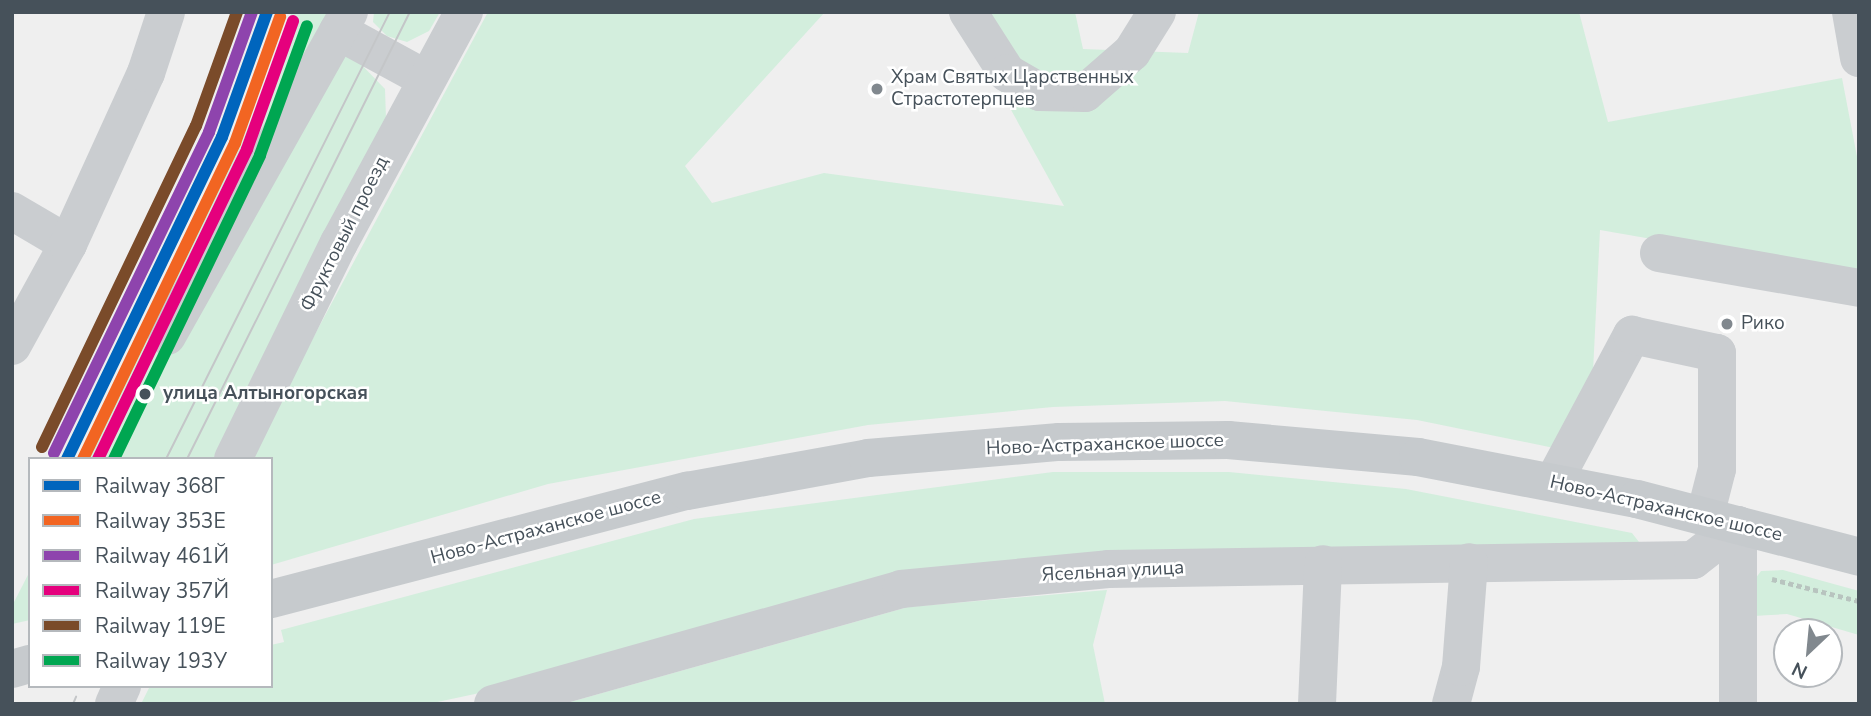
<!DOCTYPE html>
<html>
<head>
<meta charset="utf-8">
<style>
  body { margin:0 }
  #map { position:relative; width:1871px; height:716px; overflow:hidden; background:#efefef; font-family:"Nunito Sans",sans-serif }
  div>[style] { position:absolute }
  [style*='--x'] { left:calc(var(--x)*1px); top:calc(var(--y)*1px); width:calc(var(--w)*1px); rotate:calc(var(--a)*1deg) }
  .green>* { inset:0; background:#d3eedd }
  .path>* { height:4.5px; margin-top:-2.25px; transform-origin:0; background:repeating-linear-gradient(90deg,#b8c4bf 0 5px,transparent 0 8.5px) }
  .minor>* { height:38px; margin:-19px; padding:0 19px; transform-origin:19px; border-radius:19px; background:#cacdd0 }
  .major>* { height:38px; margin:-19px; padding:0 19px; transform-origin:19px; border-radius:19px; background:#c6cacd }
  .tram>* { height:2px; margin:-1px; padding:0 1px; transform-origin:1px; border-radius:1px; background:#c4c6c8 }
  .rail-1>* { height:12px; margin:-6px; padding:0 6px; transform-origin:6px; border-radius:6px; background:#0065bd }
  .rail-2>* { height:12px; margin:-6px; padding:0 6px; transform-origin:6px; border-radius:6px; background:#f26522 }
  .rail-3>* { height:12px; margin:-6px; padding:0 6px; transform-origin:6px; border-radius:6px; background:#8e44ad }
  .rail-4>* { height:12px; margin:-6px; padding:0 6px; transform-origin:6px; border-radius:6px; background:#e5007d }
  .rail-5>* { height:12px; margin:-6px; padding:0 6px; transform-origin:6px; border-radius:6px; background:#7a4b2a }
  .rail-6>* { height:12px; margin:-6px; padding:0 6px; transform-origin:6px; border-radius:6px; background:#00a651 }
  .dots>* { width:19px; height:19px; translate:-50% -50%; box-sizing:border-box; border:4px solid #fff; border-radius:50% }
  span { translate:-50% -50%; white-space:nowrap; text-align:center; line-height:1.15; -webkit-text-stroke:5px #fff; paint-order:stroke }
  .poi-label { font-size:19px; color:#46515a }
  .left { translate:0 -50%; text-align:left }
  .street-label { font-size:19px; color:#46515a }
  .stop-label { font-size:19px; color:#46515a; font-weight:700 }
  .frame { position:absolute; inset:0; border:14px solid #46515a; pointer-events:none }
  .legend { position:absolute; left:28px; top:457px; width:245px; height:231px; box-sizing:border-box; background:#fff; border:2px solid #b5b9bd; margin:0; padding:9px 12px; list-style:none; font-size:21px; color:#46515a }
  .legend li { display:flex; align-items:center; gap:14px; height:35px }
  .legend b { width:35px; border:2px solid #b5b9bd }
  .north { position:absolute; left:1773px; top:618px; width:70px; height:70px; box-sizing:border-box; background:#fff; border:2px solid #b5b9bd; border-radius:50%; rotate:206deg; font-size:19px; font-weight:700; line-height:28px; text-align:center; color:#46515a }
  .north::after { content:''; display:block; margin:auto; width:24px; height:32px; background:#81888e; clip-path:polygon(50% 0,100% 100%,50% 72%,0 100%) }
</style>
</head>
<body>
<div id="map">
  <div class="green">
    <div style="clip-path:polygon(292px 12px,332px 12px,354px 57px,385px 89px,386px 119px,217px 459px,85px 459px,241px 145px)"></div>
    <div style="clip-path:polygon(374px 12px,440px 12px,429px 31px,407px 42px,387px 36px,373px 22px)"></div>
    <div style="clip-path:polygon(488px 12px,825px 12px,685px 166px,712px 203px,824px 173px,1064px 206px,957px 12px,1075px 12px,1083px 49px,1188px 53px,1199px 12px,1579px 12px,1608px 122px,1842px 78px,1859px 167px,1859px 275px,1600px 230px,1593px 372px,1554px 448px,1417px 420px,1225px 401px,1053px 407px,868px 425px,548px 484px,271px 565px,271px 459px,248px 459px)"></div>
    <div style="clip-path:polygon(1053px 472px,1229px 472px,1406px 489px,1632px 533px,1639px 542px,1110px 558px,428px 704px,141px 704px,150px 686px,271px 686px,271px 645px,284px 642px,281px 630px,694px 519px)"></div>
    <div style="clip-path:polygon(1783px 570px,1859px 591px,1859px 635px,1787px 614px,1753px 616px,1752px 583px,1761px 571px)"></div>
    <div style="clip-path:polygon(30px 571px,30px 620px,12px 624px,12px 606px)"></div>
    <div style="clip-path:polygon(1107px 590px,1093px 645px,1105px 704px,563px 704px,908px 607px)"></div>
  </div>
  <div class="path">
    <div style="--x:1772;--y:579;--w:90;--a:14.2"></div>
  </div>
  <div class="minor">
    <div style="--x:968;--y:12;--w:72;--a:57.4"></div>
    <div style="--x:1007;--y:73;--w:38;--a:30"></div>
    <div style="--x:1040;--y:92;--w:45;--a:1.3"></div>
    <div style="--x:1085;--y:93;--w:62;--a:-41.1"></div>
    <div style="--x:1132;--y:52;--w:47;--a:-58"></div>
    <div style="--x:1851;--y:12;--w:47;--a:80.1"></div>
    <div style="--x:338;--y:31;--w:100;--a:28.6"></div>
    <div style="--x:12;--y:211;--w:65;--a:30.5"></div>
    <div style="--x:1659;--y:253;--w:203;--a:9.9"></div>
    <div style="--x:167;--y:336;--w:372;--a:-60.7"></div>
    <div style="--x:12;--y:346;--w:116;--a:-61.2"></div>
    <div style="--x:68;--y:244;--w:188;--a:-65.5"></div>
    <div style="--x:146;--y:73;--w:64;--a:-71.8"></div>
    <div style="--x:233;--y:459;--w:241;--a:-63.9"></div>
    <div style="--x:339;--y:243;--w:263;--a:-61.6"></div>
    <div style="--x:1554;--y:481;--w:166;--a:-61.9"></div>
    <div style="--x:1632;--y:335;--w:87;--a:12"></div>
    <div style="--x:1717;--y:353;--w:116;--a:90"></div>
    <div style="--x:1717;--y:469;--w:49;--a:104.3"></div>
    <div style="--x:114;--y:704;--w:20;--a:-66"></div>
    <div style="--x:493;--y:704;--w:424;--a:-15.7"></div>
    <div style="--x:901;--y:589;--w:208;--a:-5.5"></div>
    <div style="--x:1108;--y:569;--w:585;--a:-0.88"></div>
    <div style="--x:1693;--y:560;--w:57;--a:-37.9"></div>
    <div style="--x:1317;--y:704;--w:140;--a:-87.5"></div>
    <div style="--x:1451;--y:704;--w:38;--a:-75"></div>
    <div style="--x:1461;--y:667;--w:105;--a:-85.6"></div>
    <div style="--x:1738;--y:704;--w:179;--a:-90"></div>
  </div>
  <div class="major">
    <div style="--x:271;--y:599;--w:430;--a:-14.6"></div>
    <div style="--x:687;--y:491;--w:184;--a:-10.3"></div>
    <div style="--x:868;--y:458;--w:192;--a:-4.8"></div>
    <div style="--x:1059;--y:442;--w:169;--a:-0.7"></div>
    <div style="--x:1228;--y:440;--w:191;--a:5.1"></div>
    <div style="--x:1418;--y:457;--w:223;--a:10.9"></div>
    <div style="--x:1637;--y:499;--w:229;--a:14.6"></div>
    <div style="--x:12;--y:669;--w:19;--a:-16"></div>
  </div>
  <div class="tram">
    <div style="--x:166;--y:459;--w:500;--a:-63.4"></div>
    <div style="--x:187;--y:459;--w:500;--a:-63.5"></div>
    <div style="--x:73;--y:704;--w:8;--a:-67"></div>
  </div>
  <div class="rail-1">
    <div style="--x:67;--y:459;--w:357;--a:-64.3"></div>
    <div style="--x:222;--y:137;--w:133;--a:-70.2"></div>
  </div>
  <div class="rail-2">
    <div style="--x:83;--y:459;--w:351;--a:-64.3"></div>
    <div style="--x:235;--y:143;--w:134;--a:-70.3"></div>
  </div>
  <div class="rail-3">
    <div style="--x:54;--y:453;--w:356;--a:-64.2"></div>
    <div style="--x:209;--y:132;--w:127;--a:-70.3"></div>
  </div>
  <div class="rail-4">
    <div style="--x:98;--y:459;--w:344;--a:-64.3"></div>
    <div style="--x:247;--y:149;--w:136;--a:-70.2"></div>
  </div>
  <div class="rail-5">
    <div style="--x:42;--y:447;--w:356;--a:-64.4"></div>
    <div style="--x:196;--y:126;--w:121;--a:-70.2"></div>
  </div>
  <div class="rail-6">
    <div style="--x:114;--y:459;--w:337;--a:-64.3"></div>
    <div style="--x:260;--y:155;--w:137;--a:-70"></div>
  </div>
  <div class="dots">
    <div style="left:877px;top:89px;background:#81888e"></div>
    <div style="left:1727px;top:324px;background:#81888e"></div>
    <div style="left:145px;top:394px;background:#46515a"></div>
  </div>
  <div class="poi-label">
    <span class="left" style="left:891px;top:89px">Храм Святых Царственных<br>Страстотерпцев</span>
    <span class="left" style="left:1741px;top:324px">Рико</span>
  </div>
  <div class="street-label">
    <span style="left:345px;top:234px;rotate:-63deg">Фруктовый проезд</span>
    <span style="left:1105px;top:445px;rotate:-2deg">Ново-Астраханское шоссе</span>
    <span style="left:1666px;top:509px;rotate:13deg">Ново-Астраханское шоссе</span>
    <span style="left:546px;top:528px;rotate:-15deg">Ново-Астраханское шоссе</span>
    <span style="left:1113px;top:572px;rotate:-3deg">Ясельная улица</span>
  </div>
  <div class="stop-label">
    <span class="left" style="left:163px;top:394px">улица Алтыногорская</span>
  </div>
  <div class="frame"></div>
  <ul class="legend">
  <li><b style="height:9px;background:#0065bd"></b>Railway 368Г</li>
  <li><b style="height:9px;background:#f26522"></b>Railway 353Е</li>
  <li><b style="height:9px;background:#8e44ad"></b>Railway 461Й</li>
  <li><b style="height:9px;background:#e5007d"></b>Railway 357Й</li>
  <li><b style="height:9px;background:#7a4b2a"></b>Railway 119Е</li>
  <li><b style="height:9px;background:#00a651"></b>Railway 193У</li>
  </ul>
  <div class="north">N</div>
</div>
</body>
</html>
